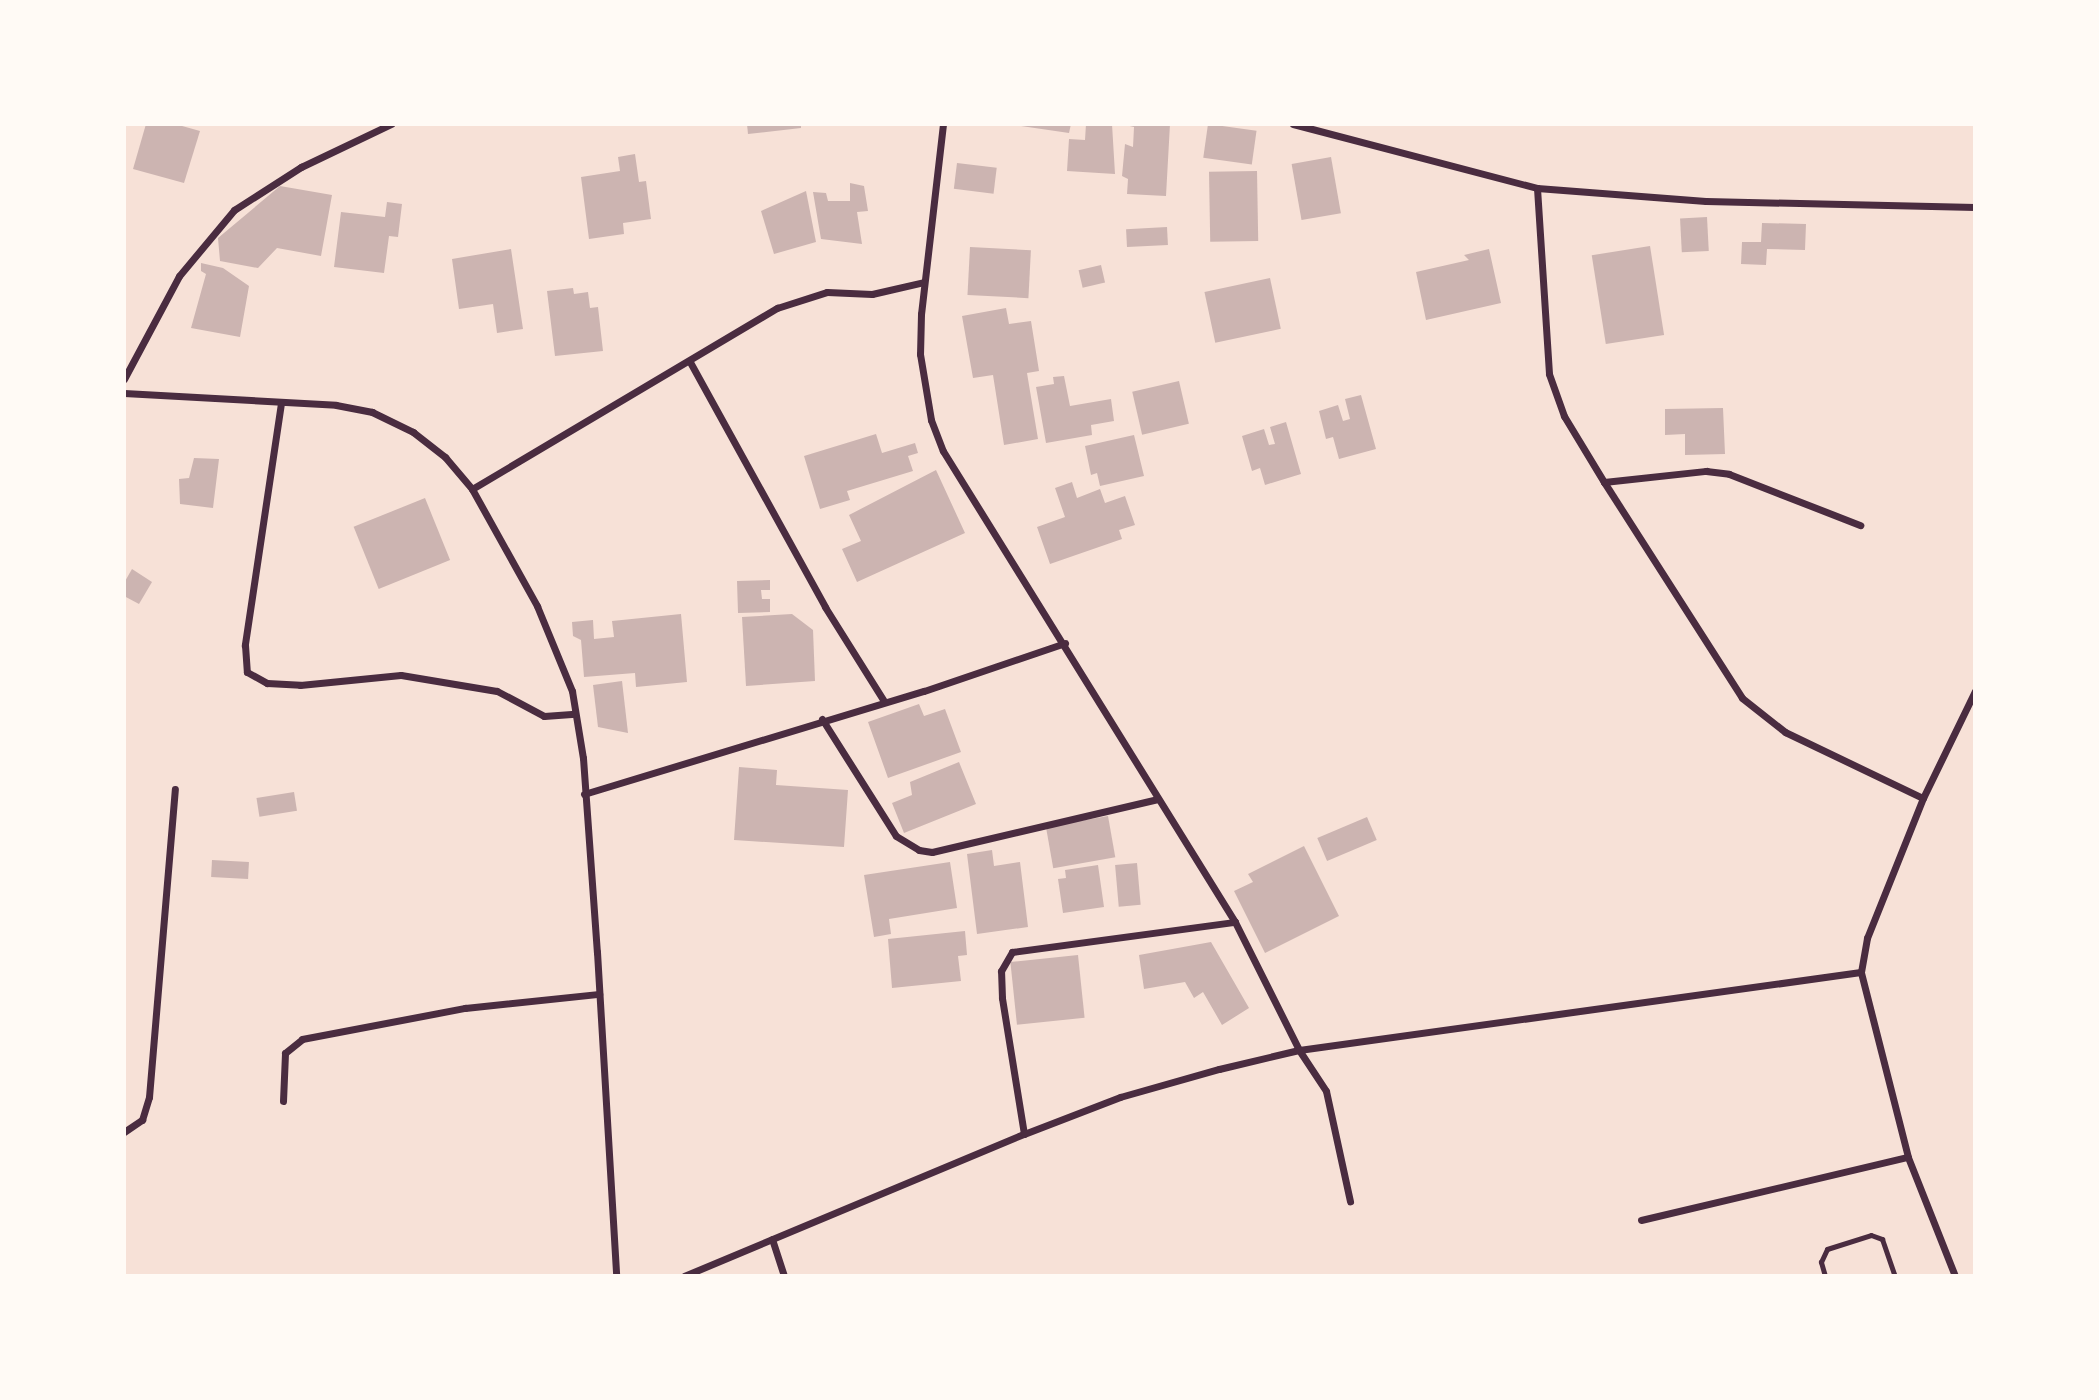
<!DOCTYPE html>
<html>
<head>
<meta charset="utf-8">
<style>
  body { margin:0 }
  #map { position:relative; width:2099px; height:1400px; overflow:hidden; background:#f7e1d7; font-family:"Work Sans",sans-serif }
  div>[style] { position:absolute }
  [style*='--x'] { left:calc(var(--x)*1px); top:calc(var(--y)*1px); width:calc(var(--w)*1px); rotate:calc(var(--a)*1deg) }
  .building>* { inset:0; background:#ccb4b1; transform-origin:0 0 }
  .service>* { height:5px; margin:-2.5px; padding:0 2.5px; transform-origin:2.5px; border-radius:2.5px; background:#4a2c40 }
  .minor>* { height:7px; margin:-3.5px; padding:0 3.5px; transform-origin:3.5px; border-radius:3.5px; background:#4a2c40 }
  span { translate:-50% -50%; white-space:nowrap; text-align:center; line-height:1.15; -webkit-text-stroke:5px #fffaf5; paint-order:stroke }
  .frame { position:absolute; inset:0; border:126px solid #fffaf5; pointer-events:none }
</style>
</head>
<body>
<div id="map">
  <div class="building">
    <div style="clip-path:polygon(146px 124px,175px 124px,200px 131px,184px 183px,133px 169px)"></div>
    <div style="clip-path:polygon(747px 124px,801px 124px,801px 128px,748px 134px)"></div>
    <div style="clip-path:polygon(1008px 124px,1071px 124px,1069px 133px)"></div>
    <div style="clip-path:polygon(1086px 124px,1112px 124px,1115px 174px,1067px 171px,1069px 139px,1085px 140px)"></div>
    <div style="clip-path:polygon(1121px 124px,1170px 124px,1166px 196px,1127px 194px,1128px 179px,1122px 176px,1125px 144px,1133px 147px,1134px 127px)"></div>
    <div style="left:1208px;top:124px;width:49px;height:34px;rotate:8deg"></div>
    <div style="clip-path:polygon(635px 154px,639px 182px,646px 181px,651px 219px,623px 223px,624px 234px,589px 239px,581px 177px,620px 171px,618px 157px)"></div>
    <div style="left:1331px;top:157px;width:57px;height:40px;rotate:80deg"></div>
    <div style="left:957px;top:163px;width:40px;height:26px;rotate:7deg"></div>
    <div style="left:1257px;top:171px;width:70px;height:48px;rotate:89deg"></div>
    <div style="clip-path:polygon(850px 183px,864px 186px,868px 211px,857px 212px,862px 244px,821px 239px,813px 192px,826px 193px,828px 201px,850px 201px)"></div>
    <div style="clip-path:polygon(280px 186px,332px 195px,321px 256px,277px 248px,258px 268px,220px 261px,218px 238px)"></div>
    <div style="clip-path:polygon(806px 191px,816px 242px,774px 254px,761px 211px)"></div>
    <div style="clip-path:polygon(387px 202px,402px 204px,398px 237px,389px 236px,384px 273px,334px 267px,341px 212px,385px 217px)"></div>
    <div style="left:1707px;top:217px;width:34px;height:27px;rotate:87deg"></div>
    <div style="clip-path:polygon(1762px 223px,1806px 224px,1805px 250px,1767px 249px,1766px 265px,1741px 264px,1742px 242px,1761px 242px)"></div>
    <div style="left:1167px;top:227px;width:18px;height:41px;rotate:87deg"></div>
    <div style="left:1650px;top:246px;width:90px;height:59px;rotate:81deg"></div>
    <div style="left:970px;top:247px;width:61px;height:48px;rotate:3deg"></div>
    <div style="clip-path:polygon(511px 249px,523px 329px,497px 333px,493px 304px,459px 309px,452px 259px)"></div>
    <div style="clip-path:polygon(1489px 249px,1501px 303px,1426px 320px,1416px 272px,1469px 260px,1464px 255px)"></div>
    <div style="clip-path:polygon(201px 263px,223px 268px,249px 286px,240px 337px,191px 328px,206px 274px,201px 271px)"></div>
    <div style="left:1101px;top:265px;width:18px;height:23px;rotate:77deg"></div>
    <div style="left:1270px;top:278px;width:52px;height:67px;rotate:78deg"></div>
    <div style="clip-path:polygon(573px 288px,574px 294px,588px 292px,590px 308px,598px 307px,603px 351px,555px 356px,547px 291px)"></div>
    <div style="clip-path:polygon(1006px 308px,1009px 324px,1031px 321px,1039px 371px,1027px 373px,1038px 439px,1004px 445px,993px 375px,973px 378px,962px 316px)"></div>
    <div style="clip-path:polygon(1064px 376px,1070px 406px,1111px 399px,1114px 421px,1091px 425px,1092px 435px,1046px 443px,1036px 387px,1054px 384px,1053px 377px)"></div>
    <div style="left:1179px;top:381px;width:44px;height:48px;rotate:77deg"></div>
    <div style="clip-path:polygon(1361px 395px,1376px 449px,1339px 459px,1333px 437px,1326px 439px,1319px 411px,1338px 405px,1343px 421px,1350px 419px,1345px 399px)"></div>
    <div style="clip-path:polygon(1723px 408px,1725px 454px,1685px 455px,1685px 434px,1665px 435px,1665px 409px)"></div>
    <div style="clip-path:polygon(1286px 422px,1301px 474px,1265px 485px,1260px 468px,1252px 471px,1242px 436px,1264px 429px,1269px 445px,1275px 444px,1270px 427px)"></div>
    <div style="clip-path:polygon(876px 434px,882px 453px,915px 443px,918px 453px,908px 456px,913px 471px,847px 491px,850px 500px,820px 509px,804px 456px)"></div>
    <div style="clip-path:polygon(1134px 435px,1144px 476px,1100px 486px,1097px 473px,1091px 475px,1085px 446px)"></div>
    <div style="clip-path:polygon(194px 458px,219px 459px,213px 508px,180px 504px,179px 479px,189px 478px)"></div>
    <div style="clip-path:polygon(936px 470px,965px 533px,857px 582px,842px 549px,861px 541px,849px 515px)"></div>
    <div style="clip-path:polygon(1072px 482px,1077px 498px,1100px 489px,1105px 503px,1125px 496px,1135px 525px,1119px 530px,1122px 539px,1050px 564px,1037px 527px,1065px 517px,1055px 488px)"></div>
    <div style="left:425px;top:498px;width:67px;height:77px;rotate:68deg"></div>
    <div style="clip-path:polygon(132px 569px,152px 582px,139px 604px,124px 596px,124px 583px)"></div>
    <div style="clip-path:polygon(770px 580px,770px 590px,761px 590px,762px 599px,770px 599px,770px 612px,738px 613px,737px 581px)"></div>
    <div style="clip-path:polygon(681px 614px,687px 682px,636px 687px,635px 673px,584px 677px,581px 640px,573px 636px,572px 622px,593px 620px,594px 639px,614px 637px,612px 621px)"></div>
    <div style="clip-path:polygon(792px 614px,813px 630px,815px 681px,746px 686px,742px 617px)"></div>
    <div style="clip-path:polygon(622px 681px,628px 733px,598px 727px,593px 685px)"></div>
    <div style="clip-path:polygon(919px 704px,924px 716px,945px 709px,961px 752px,888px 778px,868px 722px)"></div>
    <div style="clip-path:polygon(959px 762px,976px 804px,904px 833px,892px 803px,912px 795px,910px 782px)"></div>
    <div style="clip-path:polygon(739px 767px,777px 770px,776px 785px,848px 790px,844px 847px,734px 840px)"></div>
    <div style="left:294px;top:792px;width:19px;height:38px;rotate:81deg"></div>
    <div style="left:1108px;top:816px;width:42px;height:63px;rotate:80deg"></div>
    <div style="left:1367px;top:817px;width:25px;height:54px;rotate:67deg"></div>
    <div style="clip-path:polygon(1304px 846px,1339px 916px,1265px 953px,1234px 891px,1253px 882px,1248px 874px)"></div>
    <div style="clip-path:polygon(992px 850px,994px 866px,1020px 862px,1028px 927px,977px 934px,967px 854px)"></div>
    <div style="left:212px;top:860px;width:37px;height:17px;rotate:3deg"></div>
    <div style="clip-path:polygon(950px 862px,957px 908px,889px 919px,891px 934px,874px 937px,864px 875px)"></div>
    <div style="left:1137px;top:863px;width:42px;height:22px;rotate:85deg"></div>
    <div style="clip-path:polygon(1098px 865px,1104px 907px,1063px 913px,1058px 879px,1066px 878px,1065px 870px)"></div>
    <div style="clip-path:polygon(965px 931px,967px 955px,958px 956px,961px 981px,892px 988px,888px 939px)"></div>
    <div style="clip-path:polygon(1211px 942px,1249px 1008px,1222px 1025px,1203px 992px,1194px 998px,1185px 982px,1144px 989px,1139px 955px)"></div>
    <div style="left:1078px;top:955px;width:63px;height:68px;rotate:84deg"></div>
  </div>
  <div class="service">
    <div style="--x:1825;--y:1276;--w:15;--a:-106"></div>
    <div style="--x:1821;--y:1262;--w:14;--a:-65"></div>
    <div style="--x:1827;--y:1249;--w:46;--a:-17.7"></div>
    <div style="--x:1871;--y:1235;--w:12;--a:20"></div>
    <div style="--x:1882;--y:1239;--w:39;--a:71"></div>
  </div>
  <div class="minor">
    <div style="--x:943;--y:124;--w:191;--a:96.6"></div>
    <div style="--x:921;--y:314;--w:40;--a:91.4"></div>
    <div style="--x:920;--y:354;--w:67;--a:80.5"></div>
    <div style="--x:931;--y:420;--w:33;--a:69"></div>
    <div style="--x:943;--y:451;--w:554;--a:58.2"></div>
    <div style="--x:1235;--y:922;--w:143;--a:63.4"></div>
    <div style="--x:1299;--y:1050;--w:49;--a:56.6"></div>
    <div style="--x:1326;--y:1091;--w:113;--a:77.7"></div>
    <div style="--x:1293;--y:124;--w:252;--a:14.7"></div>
    <div style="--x:1537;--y:188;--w:169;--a:4.4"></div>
    <div style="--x:1706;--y:201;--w:269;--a:1.3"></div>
    <div style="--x:1537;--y:188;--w:186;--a:86.3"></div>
    <div style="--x:1549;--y:374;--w:45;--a:70.3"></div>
    <div style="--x:1564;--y:416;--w:77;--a:58.8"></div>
    <div style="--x:1604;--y:482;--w:256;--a:57.4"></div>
    <div style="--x:1742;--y:698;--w:55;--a:38.3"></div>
    <div style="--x:1785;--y:732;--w:153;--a:25.6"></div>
    <div style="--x:690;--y:362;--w:280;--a:61.1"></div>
    <div style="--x:825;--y:607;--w:111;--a:57.9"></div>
    <div style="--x:124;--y:379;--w:117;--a:-61.9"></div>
    <div style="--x:179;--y:276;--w:86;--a:-50.2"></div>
    <div style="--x:234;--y:210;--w:80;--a:-32.7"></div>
    <div style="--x:301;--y:167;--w:100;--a:-25.5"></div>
    <div style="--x:124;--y:393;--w:212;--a:3.2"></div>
    <div style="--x:336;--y:405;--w:37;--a:11"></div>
    <div style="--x:372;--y:412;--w:46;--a:26"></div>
    <div style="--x:413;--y:432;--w:41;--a:38"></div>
    <div style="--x:445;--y:457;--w:42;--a:49.8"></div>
    <div style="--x:472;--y:489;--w:134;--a:60.9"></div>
    <div style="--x:537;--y:606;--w:92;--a:67.6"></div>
    <div style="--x:572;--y:691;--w:68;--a:80.7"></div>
    <div style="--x:583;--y:758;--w:195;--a:85.9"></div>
    <div style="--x:597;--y:952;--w:325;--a:86.6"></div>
    <div style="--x:281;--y:403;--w:245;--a:98.5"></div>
    <div style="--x:245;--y:645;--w:27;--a:86"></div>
    <div style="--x:247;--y:672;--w:23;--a:29"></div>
    <div style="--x:267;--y:683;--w:33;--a:3"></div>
    <div style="--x:300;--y:685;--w:101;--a:-5.7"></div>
    <div style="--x:401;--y:675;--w:97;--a:9.5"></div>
    <div style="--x:497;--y:691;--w:53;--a:28"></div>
    <div style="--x:544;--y:716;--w:31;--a:-4"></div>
    <div style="--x:1604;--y:482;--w:103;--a:-6.2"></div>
    <div style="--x:1706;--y:471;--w:23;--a:7"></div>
    <div style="--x:1729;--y:474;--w:141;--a:21.3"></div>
    <div style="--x:472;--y:489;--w:355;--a:-30.7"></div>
    <div style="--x:777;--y:308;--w:52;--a:-17.7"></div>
    <div style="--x:827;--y:292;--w:45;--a:2.5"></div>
    <div style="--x:872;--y:294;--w:53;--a:-13"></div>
    <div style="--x:822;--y:719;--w:138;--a:57.7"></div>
    <div style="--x:896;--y:836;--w:27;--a:31"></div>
    <div style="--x:919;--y:850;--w:13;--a:9"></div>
    <div style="--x:932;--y:852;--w:232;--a:-13.2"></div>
    <div style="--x:584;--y:794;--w:355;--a:-16.9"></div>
    <div style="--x:924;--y:691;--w:149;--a:-18.8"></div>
    <div style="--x:283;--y:1101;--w:48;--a:-87.6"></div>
    <div style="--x:285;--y:1053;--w:22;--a:-39"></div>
    <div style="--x:302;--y:1039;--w:166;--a:-10.8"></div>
    <div style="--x:465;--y:1008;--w:135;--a:-6"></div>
    <div style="--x:124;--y:1132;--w:22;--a:-34"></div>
    <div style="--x:142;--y:1120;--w:24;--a:-73"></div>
    <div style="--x:149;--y:1097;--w:309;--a:-85.2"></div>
    <div style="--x:1024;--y:1134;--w:138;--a:-99.2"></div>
    <div style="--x:1002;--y:998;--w:27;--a:-92"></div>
    <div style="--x:1001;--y:971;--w:22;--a:-60"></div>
    <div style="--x:1012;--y:952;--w:225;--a:-7.7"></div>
    <div style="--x:1641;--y:1220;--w:274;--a:-13.3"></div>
    <div style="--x:772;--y:1239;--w:39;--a:72"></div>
    <div style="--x:684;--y:1276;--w:368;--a:-22.7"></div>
    <div style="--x:1024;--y:1134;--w:103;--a:-21.1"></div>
    <div style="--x:1120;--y:1097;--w:103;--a:-15.8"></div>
    <div style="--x:1219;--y:1069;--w:82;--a:-13.4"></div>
    <div style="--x:1299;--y:1050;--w:567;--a:-7.9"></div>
    <div style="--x:1955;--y:1276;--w:128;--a:-111.6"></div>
    <div style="--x:1908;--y:1157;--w:191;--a:-104.3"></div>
    <div style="--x:1861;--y:972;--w:35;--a:-80"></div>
    <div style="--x:1867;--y:938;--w:151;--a:-68.2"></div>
    <div style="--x:1923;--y:798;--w:119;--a:-64.1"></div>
  </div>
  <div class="frame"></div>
</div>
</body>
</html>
